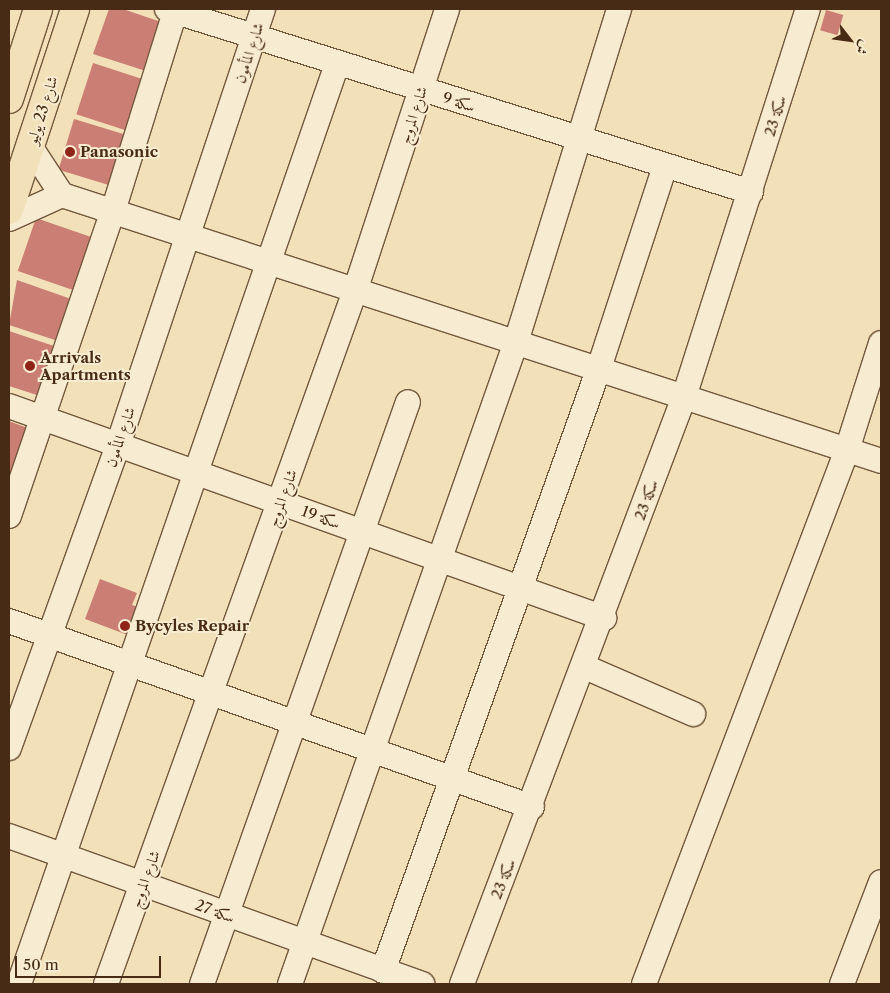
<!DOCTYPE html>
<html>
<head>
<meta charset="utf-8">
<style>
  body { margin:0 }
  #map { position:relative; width:890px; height:993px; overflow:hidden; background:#f2e0b8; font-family:"Libre Caslon Text",Amiri,serif }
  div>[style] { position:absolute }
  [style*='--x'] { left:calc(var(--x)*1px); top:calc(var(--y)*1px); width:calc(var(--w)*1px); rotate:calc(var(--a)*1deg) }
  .building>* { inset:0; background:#cb7e74; transform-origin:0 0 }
  .roads { filter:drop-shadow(1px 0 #72583d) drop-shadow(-1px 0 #72583d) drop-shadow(0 1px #72583d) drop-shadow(0 -1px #72583d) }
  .minor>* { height:24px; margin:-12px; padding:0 12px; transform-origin:12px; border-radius:12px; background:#f7ebd1 }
  .major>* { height:28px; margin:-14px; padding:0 14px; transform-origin:14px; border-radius:14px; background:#f2e0b8 }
  .dots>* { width:14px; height:14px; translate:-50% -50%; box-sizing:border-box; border:2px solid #f7ebd1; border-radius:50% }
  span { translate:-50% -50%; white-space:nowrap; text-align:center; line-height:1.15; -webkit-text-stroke:4px #f7ebd1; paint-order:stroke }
  .street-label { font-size:15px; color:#482b14 }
  .poi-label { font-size:15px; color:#482b14; font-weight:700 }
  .left { translate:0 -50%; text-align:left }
  .frame { position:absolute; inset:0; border:10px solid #482b14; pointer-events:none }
  .north { position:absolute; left:825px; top:15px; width:50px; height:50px; -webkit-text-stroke:4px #f7ebd1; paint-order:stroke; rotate:120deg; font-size:14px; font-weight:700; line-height:20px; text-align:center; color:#482b14 }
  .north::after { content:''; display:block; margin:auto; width:18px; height:22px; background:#482b14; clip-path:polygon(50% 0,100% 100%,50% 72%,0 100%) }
  .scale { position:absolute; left:15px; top:956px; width:146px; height:22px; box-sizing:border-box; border:2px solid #482b14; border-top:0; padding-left:6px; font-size:15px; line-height:18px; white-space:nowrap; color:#482b14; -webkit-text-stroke:4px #f7ebd1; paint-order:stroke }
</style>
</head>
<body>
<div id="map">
  <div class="building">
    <div style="clip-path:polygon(109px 9px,123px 9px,164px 23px,149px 72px,93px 54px)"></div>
    <div style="left:826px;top:10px;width:18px;height:21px;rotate:16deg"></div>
    <div style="left:93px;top:63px;width:55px;height:54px;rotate:18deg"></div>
    <div style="left:74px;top:119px;width:55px;height:53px;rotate:17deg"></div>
    <div style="left:36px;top:218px;width:59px;height:56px;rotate:19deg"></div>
    <div style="clip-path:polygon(17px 280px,71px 299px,58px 341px,9px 325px)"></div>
    <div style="clip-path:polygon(9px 331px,57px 347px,40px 396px,9px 386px)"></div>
    <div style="clip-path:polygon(9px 421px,30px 429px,14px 478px,9px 476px)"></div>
    <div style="clip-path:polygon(100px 579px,137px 593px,132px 605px,144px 609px,133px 637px,85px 619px)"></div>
  </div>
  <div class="roads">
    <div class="minor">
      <div style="--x:167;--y:9;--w:612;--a:17.4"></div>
      <div style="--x:30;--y:146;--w:59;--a:56.9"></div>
      <div style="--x:62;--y:195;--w:861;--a:17.99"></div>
      <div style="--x:9;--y:219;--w:58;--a:-24.4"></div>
      <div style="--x:9;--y:406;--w:632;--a:19.61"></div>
      <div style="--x:9;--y:516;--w:322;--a:-71.2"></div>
      <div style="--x:113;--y:211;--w:212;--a:-72.7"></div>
      <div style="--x:9;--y:621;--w:555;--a:19.58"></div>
      <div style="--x:585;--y:667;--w:118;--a:23.5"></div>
      <div style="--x:9;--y:748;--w:322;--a:-70.2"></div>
      <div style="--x:118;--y:445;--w:459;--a:-71.6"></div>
      <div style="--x:9;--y:836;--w:439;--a:19.7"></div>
      <div style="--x:383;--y:971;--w:641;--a:-70.29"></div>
      <div style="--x:599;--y:368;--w:213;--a:-71.9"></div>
      <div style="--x:19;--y:984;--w:973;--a:-70.93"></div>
      <div style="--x:106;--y:984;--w:740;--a:-70.24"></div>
      <div style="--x:356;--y:288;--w:293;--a:-71.9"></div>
      <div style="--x:202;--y:984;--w:617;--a:-70.51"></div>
      <div style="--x:290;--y:984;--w:681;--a:-70.61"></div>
      <div style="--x:516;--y:342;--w:349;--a:-72.8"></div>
      <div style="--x:462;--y:984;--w:628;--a:-69.28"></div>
      <div style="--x:684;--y:397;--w:407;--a:-72.3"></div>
      <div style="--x:644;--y:984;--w:571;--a:-69.19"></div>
      <div style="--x:847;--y:450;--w:112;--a:-72.4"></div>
      <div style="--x:842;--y:984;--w:109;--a:-69.1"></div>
    </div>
    <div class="major">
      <div style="--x:9;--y:99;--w:95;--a:-72.1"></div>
      <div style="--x:9;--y:210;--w:212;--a:-71.8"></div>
    </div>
  </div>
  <div class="dots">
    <div style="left:70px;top:152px;background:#8f2418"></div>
    <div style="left:30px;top:366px;background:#8f2418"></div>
    <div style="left:125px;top:626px;background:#8f2418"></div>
  </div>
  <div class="street-label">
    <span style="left:249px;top:53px;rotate:-72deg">شارع المأمون</span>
    <span style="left:459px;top:102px;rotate:18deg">سكة 9</span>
    <span style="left:42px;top:110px;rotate:-72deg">شارع 23 يوليو</span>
    <span style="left:413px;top:115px;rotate:-72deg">شارع المروج</span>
    <span style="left:775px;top:116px;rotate:-73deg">23 سكة</span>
    <span style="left:120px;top:437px;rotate:-71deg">شارع المأمون</span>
    <span style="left:282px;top:498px;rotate:-70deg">شارع المروج</span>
    <span style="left:646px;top:500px;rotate:-70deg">23 سكة</span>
    <span style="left:321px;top:517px;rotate:20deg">سكة 19</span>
    <span style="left:145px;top:879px;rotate:-70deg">شارع المروج</span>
    <span style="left:503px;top:879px;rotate:-68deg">23 سكة</span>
    <span style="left:215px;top:911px;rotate:20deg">سكة 27</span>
  </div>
  <div class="poi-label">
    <span class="left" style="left:80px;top:152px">Panasonic</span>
    <span class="left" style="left:40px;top:366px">Arrivals<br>Apartments</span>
    <span class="left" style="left:135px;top:626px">Bycyles Repair</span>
  </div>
  <div class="frame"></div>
  <div class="north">ش</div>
  <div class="scale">50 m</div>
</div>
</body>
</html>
